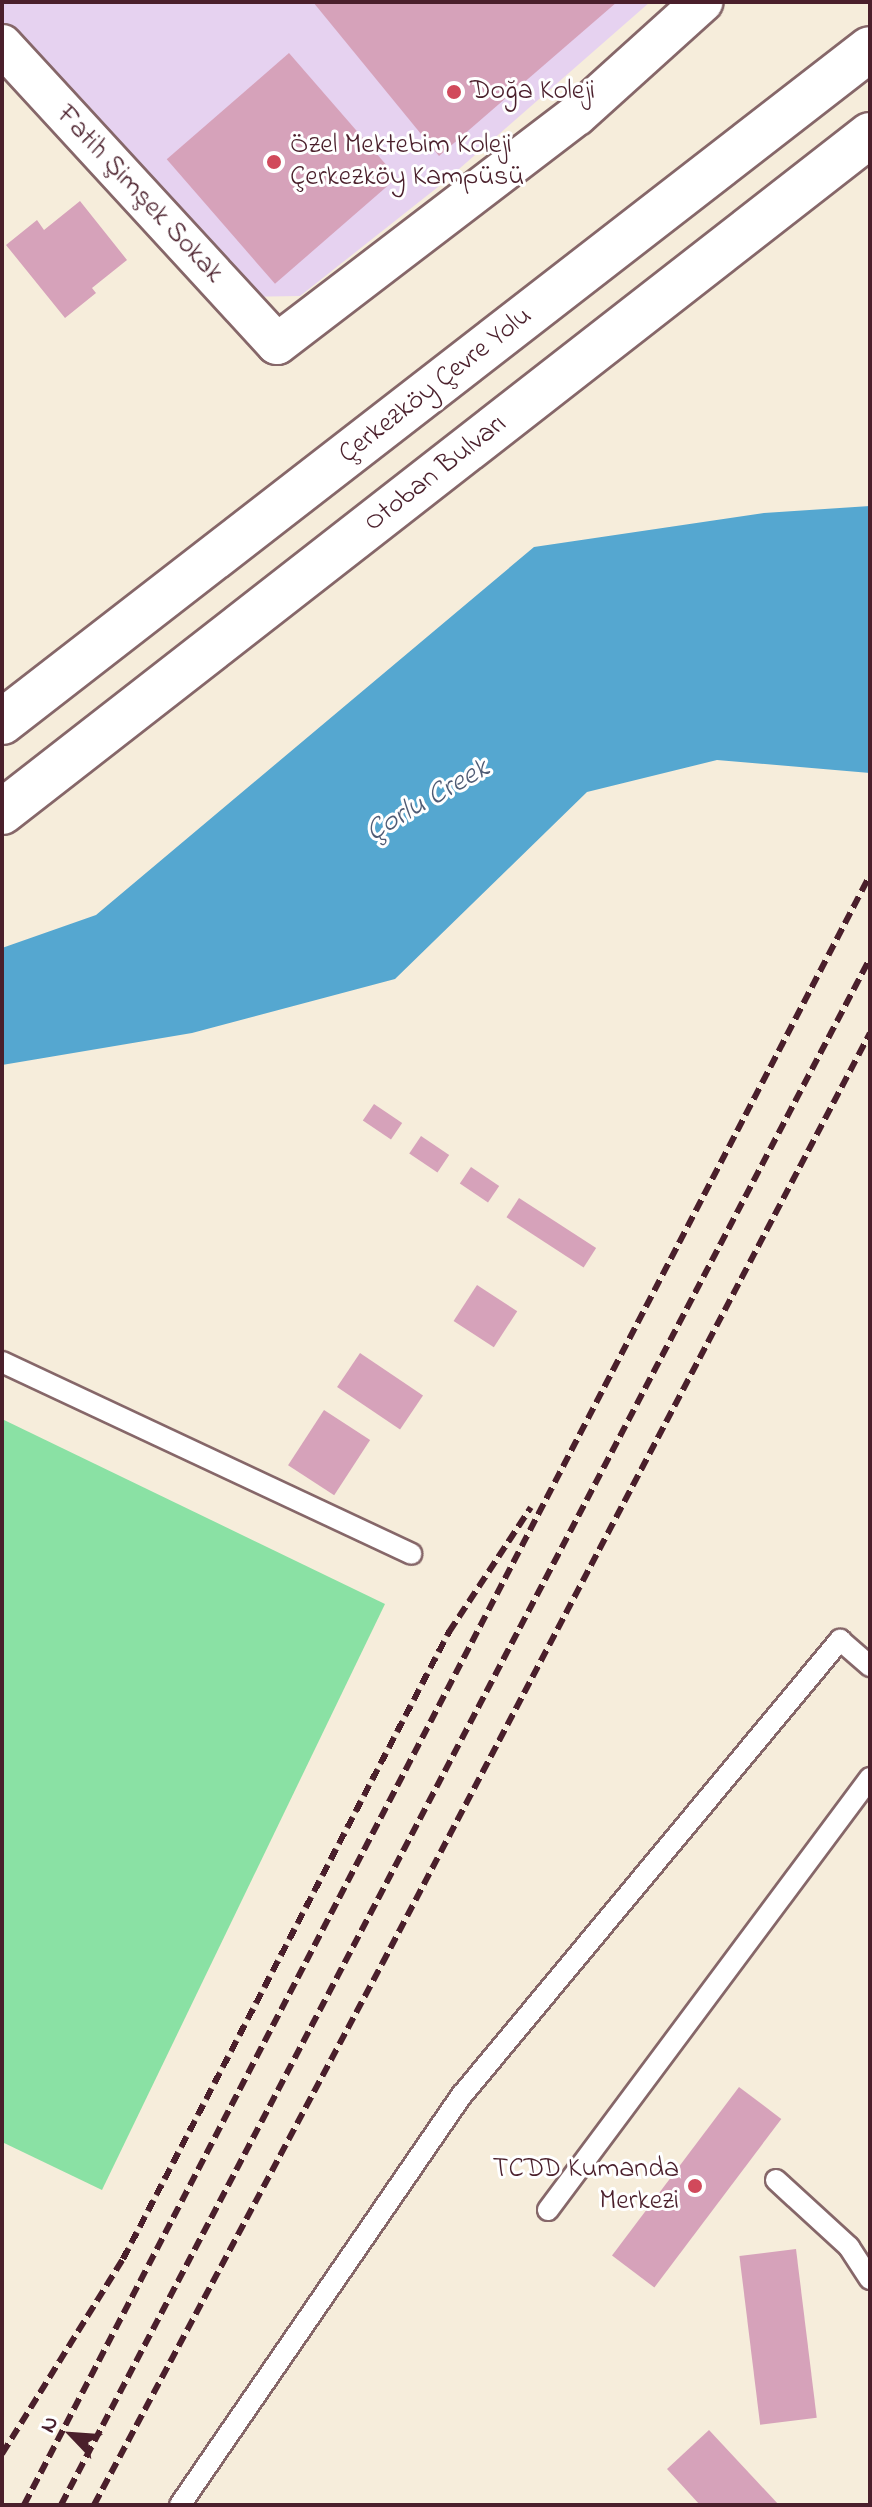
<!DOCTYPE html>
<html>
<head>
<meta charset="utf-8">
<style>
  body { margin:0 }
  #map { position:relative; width:872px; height:2507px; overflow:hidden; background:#f6eddb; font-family:"Indie Flower",sans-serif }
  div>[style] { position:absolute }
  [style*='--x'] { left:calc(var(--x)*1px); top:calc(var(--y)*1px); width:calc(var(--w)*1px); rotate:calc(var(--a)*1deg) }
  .built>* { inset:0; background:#e6d2f0 }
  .green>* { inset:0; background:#8ae1a4 }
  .water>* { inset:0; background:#55a7d0 }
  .building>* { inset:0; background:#d6a2ba; transform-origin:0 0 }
  .roads { filter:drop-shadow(2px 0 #866769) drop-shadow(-2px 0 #866769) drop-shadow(0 2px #866769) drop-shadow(0 -2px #866769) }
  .lane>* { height:20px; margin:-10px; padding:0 10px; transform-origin:10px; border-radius:10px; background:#fff }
  .street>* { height:40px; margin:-20px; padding:0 20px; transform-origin:20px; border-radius:20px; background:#fff }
  .highway>* { height:44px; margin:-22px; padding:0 22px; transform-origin:22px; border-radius:22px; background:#fff }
  .rail>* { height:6px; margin-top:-3px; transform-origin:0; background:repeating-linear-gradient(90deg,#4a1f2b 0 12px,transparent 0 18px) }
  .dots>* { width:22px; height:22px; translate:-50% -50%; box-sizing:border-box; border:4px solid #fff; border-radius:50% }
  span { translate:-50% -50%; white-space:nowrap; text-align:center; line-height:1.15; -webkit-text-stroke:6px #fff; paint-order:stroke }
  .poi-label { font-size:28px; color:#4a1f2b }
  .left { translate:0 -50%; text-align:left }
  .right { translate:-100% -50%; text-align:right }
  .street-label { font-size:28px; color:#4a1f2b }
  .water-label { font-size:30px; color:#4f5c75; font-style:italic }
  .frame { position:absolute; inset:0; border:4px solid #4a1f2b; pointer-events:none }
  .north { position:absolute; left:32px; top:2395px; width:80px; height:80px; -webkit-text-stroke:6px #fff; paint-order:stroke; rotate:295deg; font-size:22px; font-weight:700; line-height:32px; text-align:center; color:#4a1f2b }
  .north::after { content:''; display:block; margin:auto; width:28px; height:36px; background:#4a1f2b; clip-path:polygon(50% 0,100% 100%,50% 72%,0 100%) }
</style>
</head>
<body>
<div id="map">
  <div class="built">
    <div style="clip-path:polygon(2px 2px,650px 2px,443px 183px,300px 296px,243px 297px,2px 24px)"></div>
  </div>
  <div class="green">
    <div style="clip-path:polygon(2px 1419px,385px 1604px,102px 2190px,2px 2142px)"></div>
  </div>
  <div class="water">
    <div style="clip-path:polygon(870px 506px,870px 773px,717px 760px,587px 792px,395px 979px,192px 1033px,2px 1065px,2px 948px,96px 915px,534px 547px,764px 513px)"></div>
  </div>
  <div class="building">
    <div style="clip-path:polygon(313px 2px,617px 2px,439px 156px)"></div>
    <div style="left:289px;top:53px;width:165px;height:162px;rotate:49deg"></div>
    <div style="clip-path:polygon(80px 201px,127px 260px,92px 288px,96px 293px,65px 318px,6px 245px,37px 220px,44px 230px)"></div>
    <div style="left:374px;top:1104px;width:34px;height:20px;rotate:34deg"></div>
    <div style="left:421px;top:1136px;width:34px;height:21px;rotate:34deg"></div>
    <div style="left:471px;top:1167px;width:34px;height:20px;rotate:34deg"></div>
    <div style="left:519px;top:1198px;width:92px;height:23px;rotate:33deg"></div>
    <div style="left:477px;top:1285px;width:48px;height:43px;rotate:33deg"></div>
    <div style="left:360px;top:1353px;width:76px;height:41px;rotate:34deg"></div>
    <div style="left:324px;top:1410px;width:55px;height:66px;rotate:33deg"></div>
    <div style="left:739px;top:2087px;width:53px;height:211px;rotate:37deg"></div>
    <div style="left:796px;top:2249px;width:170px;height:57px;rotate:83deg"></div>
    <div style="clip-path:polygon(709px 2430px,779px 2505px,700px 2505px,667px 2469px)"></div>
  </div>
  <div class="roads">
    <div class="lane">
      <div style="--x:2;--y:1362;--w:452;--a:25.1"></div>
      <div style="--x:776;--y:2180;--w:99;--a:42.5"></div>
      <div style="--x:849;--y:2247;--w:38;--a:57"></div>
      <div style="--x:548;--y:2210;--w:539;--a:-53.3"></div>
      <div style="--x:180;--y:2505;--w:498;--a:-55.5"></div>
      <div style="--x:462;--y:2095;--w:592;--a:-50.28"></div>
      <div style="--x:840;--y:1640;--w:40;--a:41"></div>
    </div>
    <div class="street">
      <div style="--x:2;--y:45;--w:406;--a:47.4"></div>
      <div style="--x:277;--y:344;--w:377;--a:-37.4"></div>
      <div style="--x:577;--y:115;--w:169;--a:-42.1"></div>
    </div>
    <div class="highway">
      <div style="--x:2;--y:722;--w:1098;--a:-37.79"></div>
      <div style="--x:2;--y:812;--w:1101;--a:-37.95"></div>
    </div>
  </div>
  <div class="rail">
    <div style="--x:2;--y:2454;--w:229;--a:-58.2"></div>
    <div style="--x:123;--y:2259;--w:707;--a:-62.53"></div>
    <div style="--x:449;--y:1632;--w:149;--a:-56.7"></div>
    <div style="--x:24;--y:2505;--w:1836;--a:-62.57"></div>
    <div style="--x:61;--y:2505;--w:1746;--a:-62.39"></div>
    <div style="--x:94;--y:2505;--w:613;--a:-61.97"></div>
    <div style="--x:382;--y:1964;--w:1051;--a:-62.34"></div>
  </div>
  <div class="dots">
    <div style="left:454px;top:92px;background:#d1495b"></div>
    <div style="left:274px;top:162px;background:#d1495b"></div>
    <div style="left:695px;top:2186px;background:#d1495b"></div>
  </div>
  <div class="poi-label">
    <span class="left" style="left:470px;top:92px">Doğa Koleji</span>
    <span class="left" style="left:290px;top:162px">Özel Mektebim Koleji<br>Çerkezköy Kampüsü</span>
    <span class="right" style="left:679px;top:2186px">TCDD Kumanda<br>Merkezi</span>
  </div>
  <div class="street-label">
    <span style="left:139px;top:195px;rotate:47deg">Fatih Şimşek Sokak</span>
    <span style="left:436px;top:386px;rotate:-38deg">Çerkezköy Çevre Yolu</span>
    <span style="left:436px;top:474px;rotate:-38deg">Otoban Bulvarı</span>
  </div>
  <div class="water-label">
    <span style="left:428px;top:801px;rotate:-30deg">Çorlu Creek</span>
  </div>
  <div class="frame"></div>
  <div class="north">N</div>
</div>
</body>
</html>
